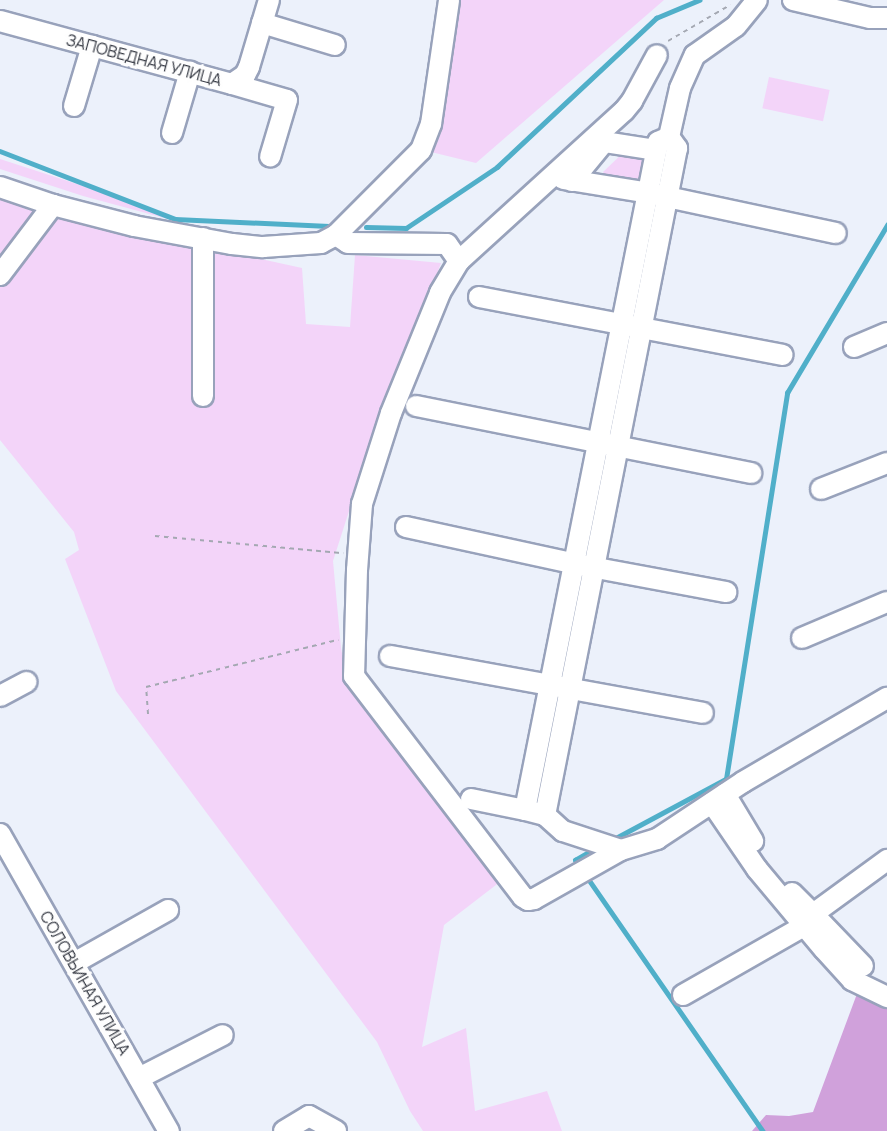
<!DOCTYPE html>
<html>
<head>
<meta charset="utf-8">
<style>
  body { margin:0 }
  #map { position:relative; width:887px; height:1131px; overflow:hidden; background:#ecf1fb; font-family:Manrope,sans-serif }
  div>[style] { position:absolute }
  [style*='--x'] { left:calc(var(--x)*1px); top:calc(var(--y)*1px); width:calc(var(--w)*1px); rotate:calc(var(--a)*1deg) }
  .green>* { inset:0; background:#f3d4f9; transform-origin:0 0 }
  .forest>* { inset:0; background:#d0a1db }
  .stream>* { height:4.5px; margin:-2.25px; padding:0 2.25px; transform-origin:2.25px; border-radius:2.25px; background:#50afc9 }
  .path>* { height:2px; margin-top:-1px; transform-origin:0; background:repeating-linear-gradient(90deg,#a4a8b2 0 4.5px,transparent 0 9px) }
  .roads { filter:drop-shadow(2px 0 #98a2bb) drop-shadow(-2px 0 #98a2bb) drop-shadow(0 2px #98a2bb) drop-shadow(0 -2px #98a2bb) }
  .minor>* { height:20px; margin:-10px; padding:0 10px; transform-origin:10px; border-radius:10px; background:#fff }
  span { translate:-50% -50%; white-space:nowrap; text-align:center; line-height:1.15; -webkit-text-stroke:6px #fefefe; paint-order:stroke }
  .street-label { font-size:16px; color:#343842 }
</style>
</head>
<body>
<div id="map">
  <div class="green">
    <div style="clip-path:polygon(453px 0,664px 0,476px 163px,431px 152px,436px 135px)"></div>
    <div style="left:769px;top:77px;width:62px;height:32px;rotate:12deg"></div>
    <div style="clip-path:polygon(625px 151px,645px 157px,641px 183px,606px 177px,603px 172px)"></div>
    <div style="clip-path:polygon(0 159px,120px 198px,168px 219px,83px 196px,0 169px)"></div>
    <div style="clip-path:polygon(0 193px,39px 211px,302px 268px,306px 324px,350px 327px,355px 255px,441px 263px,359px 480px,333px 561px,341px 648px,348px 684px,505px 878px,444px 925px,422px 1047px,466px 1028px,475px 1111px,547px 1091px,562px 1131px,423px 1131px,410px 1111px,377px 1042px,116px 691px,65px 559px,79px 550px,74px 532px,0 440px)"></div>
  </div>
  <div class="forest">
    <div style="clip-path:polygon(861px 983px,887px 1008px,887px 1131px,752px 1131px,766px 1115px,789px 1116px,813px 1112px)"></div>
  </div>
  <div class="stream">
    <div style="--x:0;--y:151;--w:188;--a:21.2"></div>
    <div style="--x:175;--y:219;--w:154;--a:2.6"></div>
    <div style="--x:366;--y:227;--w:40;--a:1.4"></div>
    <div style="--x:406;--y:228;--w:110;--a:-33.8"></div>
    <div style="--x:497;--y:167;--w:218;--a:-43.1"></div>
    <div style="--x:656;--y:18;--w:47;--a:-22.7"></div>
    <div style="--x:612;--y:840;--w:129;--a:-28.2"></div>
    <div style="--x:726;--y:779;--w:391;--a:-81"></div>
    <div style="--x:787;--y:393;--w:196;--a:-59.2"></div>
    <div style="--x:580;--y:868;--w:9;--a:-122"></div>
    <div style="--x:575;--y:860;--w:24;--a:-30"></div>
    <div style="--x:585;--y:874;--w:313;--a:55.3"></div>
  </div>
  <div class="path">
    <div style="--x:668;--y:41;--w:72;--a:-30.1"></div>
    <div style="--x:155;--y:536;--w:189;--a:5.2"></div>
    <div style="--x:148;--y:714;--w:27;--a:-94"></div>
    <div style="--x:146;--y:687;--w:198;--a:-13.8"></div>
  </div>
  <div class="roads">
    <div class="minor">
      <div style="--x:793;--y:0;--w:79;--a:13.2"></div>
      <div style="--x:870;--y:18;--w:17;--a:0"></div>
      <div style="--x:0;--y:21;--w:240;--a:15.2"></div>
      <div style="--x:232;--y:84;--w:16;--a:-35"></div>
      <div style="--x:245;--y:75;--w:9;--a:-63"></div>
      <div style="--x:249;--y:67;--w:70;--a:-73.4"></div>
      <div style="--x:262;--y:23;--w:76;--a:16.8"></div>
      <div style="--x:232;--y:84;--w:57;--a:16.2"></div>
      <div style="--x:287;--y:100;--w:59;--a:106.6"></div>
      <div style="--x:74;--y:106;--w:63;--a:-73.3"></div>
      <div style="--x:172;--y:133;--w:64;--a:-73.6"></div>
      <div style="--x:669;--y:137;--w:14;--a:54"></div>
      <div style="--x:677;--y:148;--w:680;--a:101.19"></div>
      <div style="--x:545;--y:815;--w:21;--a:-166"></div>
      <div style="--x:525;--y:810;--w:681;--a:-78.74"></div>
      <div style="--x:658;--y:142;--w:12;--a:-24"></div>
      <div style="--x:669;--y:137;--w:50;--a:-77.3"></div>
      <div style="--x:680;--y:88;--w:36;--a:-66"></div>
      <div style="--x:695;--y:55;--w:50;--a:-35.3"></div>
      <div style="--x:736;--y:26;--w:33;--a:-51"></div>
      <div style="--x:563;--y:179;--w:87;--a:9.2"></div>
      <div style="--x:649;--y:193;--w:191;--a:12.1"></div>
      <div style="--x:572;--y:181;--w:50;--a:-50.6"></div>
      <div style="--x:604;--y:142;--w:53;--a:8.7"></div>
      <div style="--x:0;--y:187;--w:56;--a:18.8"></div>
      <div style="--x:53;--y:205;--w:84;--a:14.5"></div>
      <div style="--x:134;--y:226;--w:100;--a:10.4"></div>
      <div style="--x:232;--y:244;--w:31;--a:6"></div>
      <div style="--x:263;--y:247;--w:58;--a:-3.9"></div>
      <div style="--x:321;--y:243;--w:17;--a:-28"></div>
      <div style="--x:336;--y:235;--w:120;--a:-45"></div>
      <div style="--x:421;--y:150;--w:28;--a:-69"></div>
      <div style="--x:431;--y:124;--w:125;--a:-81.7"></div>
      <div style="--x:336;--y:235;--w:14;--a:34"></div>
      <div style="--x:348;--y:243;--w:99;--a:0.6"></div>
      <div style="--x:447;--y:244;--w:21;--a:55"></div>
      <div style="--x:459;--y:261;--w:37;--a:121"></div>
      <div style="--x:440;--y:293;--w:130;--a:112.2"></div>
      <div style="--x:391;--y:413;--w:96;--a:107.7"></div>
      <div style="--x:362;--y:504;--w:66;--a:94.3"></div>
      <div style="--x:357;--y:570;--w:106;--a:91.6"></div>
      <div style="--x:354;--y:676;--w:278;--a:52.6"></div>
      <div style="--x:523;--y:897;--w:6;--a:31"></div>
      <div style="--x:528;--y:900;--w:6;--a:-9"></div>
      <div style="--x:534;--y:899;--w:100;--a:-29.4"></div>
      <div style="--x:459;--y:261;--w:223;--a:-42.3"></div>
      <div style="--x:624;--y:111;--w:13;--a:-51"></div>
      <div style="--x:632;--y:101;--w:52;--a:-61.5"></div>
      <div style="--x:0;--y:275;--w:88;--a:-52.9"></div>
      <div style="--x:479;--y:297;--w:309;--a:10.8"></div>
      <div style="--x:854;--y:347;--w:36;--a:-23"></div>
      <div style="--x:203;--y:396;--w:158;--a:-90"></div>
      <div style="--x:416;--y:406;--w:342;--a:11.3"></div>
      <div style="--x:821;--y:489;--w:71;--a:-21.5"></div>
      <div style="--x:406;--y:527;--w:173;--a:12.3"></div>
      <div style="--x:575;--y:564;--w:154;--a:10.5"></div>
      <div style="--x:802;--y:638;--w:92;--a:-23"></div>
      <div style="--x:390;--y:656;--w:318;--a:10.3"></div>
      <div style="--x:0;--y:696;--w:30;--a:-28"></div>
      <div style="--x:725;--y:794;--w:55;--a:59.2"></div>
      <div style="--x:471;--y:799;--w:55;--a:11.5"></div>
      <div style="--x:712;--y:803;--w:80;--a:55.7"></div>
      <div style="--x:757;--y:869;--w:104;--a:50.1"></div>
      <div style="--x:824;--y:949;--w:42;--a:47.9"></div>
      <div style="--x:852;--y:980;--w:39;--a:26"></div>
      <div style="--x:545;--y:815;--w:24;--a:42"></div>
      <div style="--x:563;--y:831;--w:61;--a:18.1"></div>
      <div style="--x:621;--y:850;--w:38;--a:-17"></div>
      <div style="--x:657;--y:839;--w:103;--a:-33.5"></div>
      <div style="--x:743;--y:782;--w:167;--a:-30.3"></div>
      <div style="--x:0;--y:834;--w:342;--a:60.4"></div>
      <div style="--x:792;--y:893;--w:30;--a:45"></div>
      <div style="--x:813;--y:914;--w:92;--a:-36.1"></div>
      <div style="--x:813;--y:914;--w:72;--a:46.1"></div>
      <div style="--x:74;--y:963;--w:108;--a:-29.4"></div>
      <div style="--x:683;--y:995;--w:139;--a:-29.7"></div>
      <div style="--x:139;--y:1078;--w:94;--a:-27.1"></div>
      <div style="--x:284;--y:1131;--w:29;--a:-31"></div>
      <div style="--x:309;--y:1116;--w:31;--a:29"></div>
    </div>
  </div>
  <div class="street-label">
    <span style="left:144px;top:60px;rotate:15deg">ЗАПОВЕДНАЯ УЛИЦА</span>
    <span style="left:85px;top:983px;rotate:60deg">СОЛОВЬИНАЯ УЛИЦА</span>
  </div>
</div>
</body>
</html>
